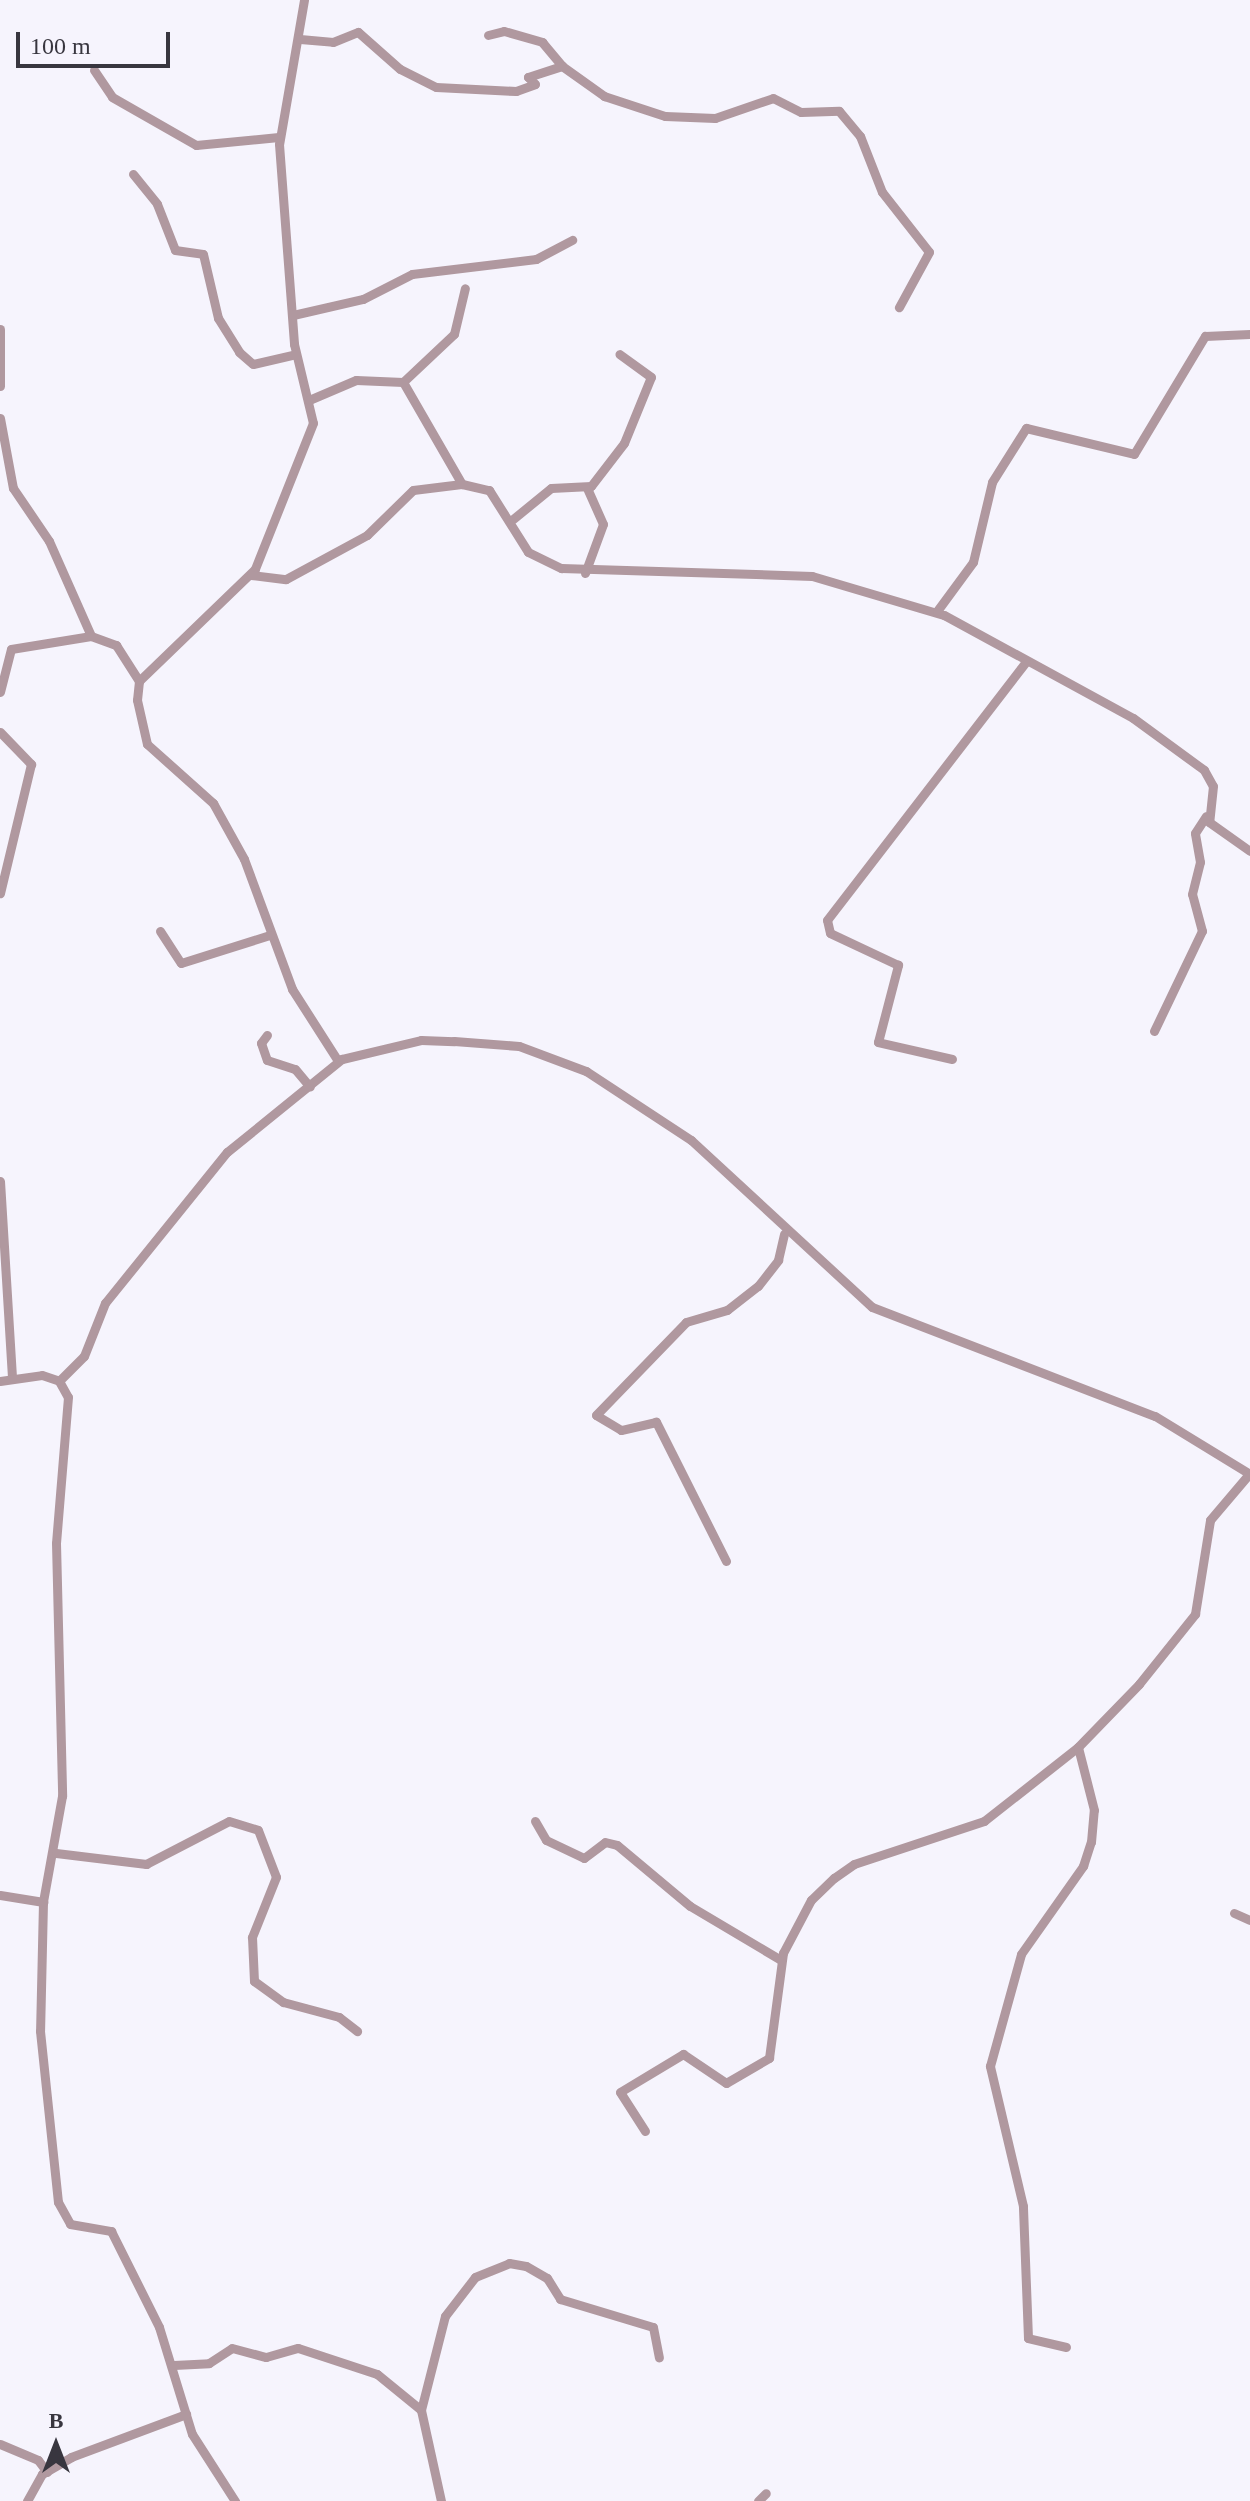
<!DOCTYPE html>
<html>
<head>
<meta charset="utf-8">
<style>
  body { margin:0 }
  #map { position:relative; width:1250px; height:2501px; overflow:hidden; background:#f6f4fd; font-family:Georgia,serif }
  div>[style] { position:absolute }
  [style*='--x'] { left:calc(var(--x)*1px); top:calc(var(--y)*1px); width:calc(var(--w)*1px); rotate:calc(var(--a)*1deg) }
  .street>* { height:9px; margin:-4.5px; padding:0 4.5px; transform-origin:4.5px; border-radius:4.5px; background:#b0989f }
  span { translate:-50% -50%; white-space:nowrap; text-align:center; line-height:1.15; -webkit-text-stroke:8px #f6f4fd; paint-order:stroke }
  .north { position:absolute; left:16px; top:2405px; width:80px; height:80px; -webkit-text-stroke:6px #f6f4fd; paint-order:stroke; rotate:0deg; font-size:22px; font-weight:700; line-height:32px; text-align:center; color:#38363f }
  .north::after { content:''; display:block; margin:auto; width:28px; height:36px; background:#38363f; clip-path:polygon(50% 0,100% 100%,50% 72%,0 100%) }
  .scale { position:absolute; left:16px; top:32px; width:154px; height:36px; box-sizing:border-box; border:4px solid #38363f; border-top:0; padding-left:10px; font-size:24px; line-height:28px; white-space:nowrap; color:#38363f; -webkit-text-stroke:6px #f6f4fd; paint-order:stroke }
</style>
</head>
<body>
<div id="map">
  <div class="street">
    <div style="--x:304;--y:0;--w:146;--a:99.8"></div>
    <div style="--x:279;--y:144;--w:201;--a:85.7"></div>
    <div style="--x:294;--y:344;--w:81;--a:76.5"></div>
    <div style="--x:313;--y:423;--w:157;--a:111.7"></div>
    <div style="--x:255;--y:569;--w:161;--a:136"></div>
    <div style="--x:139;--y:681;--w:19;--a:96"></div>
    <div style="--x:137;--y:700;--w:45;--a:77.2"></div>
    <div style="--x:147;--y:744;--w:89;--a:41.8"></div>
    <div style="--x:213;--y:803;--w:64;--a:61"></div>
    <div style="--x:244;--y:859;--w:139;--a:69.7"></div>
    <div style="--x:292;--y:989;--w:85;--a:57.4"></div>
    <div style="--x:488;--y:35;--w:16;--a:-14"></div>
    <div style="--x:504;--y:31;--w:40;--a:16"></div>
    <div style="--x:542;--y:42;--w:31;--a:50"></div>
    <div style="--x:300;--y:39;--w:33;--a:5"></div>
    <div style="--x:333;--y:42;--w:27;--a:-22"></div>
    <div style="--x:358;--y:32;--w:56;--a:41.4"></div>
    <div style="--x:400;--y:69;--w:40;--a:26.6"></div>
    <div style="--x:436;--y:87;--w:80;--a:2.9"></div>
    <div style="--x:516;--y:91;--w:20;--a:-20"></div>
    <div style="--x:535;--y:84;--w:10;--a:-135"></div>
    <div style="--x:528;--y:77;--w:36;--a:-18"></div>
    <div style="--x:562;--y:66;--w:52;--a:35.5"></div>
    <div style="--x:604;--y:96;--w:64;--a:18.2"></div>
    <div style="--x:665;--y:116;--w:50;--a:2.3"></div>
    <div style="--x:715;--y:118;--w:61;--a:-19"></div>
    <div style="--x:773;--y:98;--w:31;--a:27"></div>
    <div style="--x:801;--y:112;--w:38;--a:-2"></div>
    <div style="--x:839;--y:111;--w:33;--a:50"></div>
    <div style="--x:860;--y:136;--w:60;--a:68.6"></div>
    <div style="--x:882;--y:192;--w:76;--a:51.9"></div>
    <div style="--x:929;--y:252;--w:63;--a:118.6"></div>
    <div style="--x:94;--y:70;--w:32;--a:56"></div>
    <div style="--x:112;--y:97;--w:97;--a:29.7"></div>
    <div style="--x:196;--y:145;--w:83;--a:-5.5"></div>
    <div style="--x:133;--y:174;--w:38;--a:51"></div>
    <div style="--x:157;--y:204;--w:49;--a:68.6"></div>
    <div style="--x:175;--y:250;--w:28;--a:8"></div>
    <div style="--x:203;--y:254;--w:66;--a:76.8"></div>
    <div style="--x:218;--y:318;--w:40;--a:58"></div>
    <div style="--x:239;--y:352;--w:18;--a:41"></div>
    <div style="--x:253;--y:364;--w:44;--a:-13.1"></div>
    <div style="--x:293;--y:315;--w:72;--a:-12.9"></div>
    <div style="--x:363;--y:299;--w:55;--a:-27"></div>
    <div style="--x:412;--y:274;--w:125;--a:-6.9"></div>
    <div style="--x:536;--y:259;--w:41;--a:-27.8"></div>
    <div style="--x:0;--y:329;--w:57;--a:90"></div>
    <div style="--x:403;--y:382;--w:70;--a:-43.3"></div>
    <div style="--x:454;--y:334;--w:47;--a:-76.6"></div>
    <div style="--x:309;--y:400;--w:51;--a:-23.1"></div>
    <div style="--x:356;--y:380;--w:47;--a:2.4"></div>
    <div style="--x:403;--y:382;--w:118;--a:60"></div>
    <div style="--x:462;--y:484;--w:28;--a:13"></div>
    <div style="--x:489;--y:490;--w:73;--a:57.8"></div>
    <div style="--x:528;--y:552;--w:37;--a:26"></div>
    <div style="--x:561;--y:568;--w:251;--a:1.8"></div>
    <div style="--x:812;--y:576;--w:138;--a:16.5"></div>
    <div style="--x:944;--y:615;--w:215;--a:28.6"></div>
    <div style="--x:1133;--y:718;--w:88;--a:36.2"></div>
    <div style="--x:1204;--y:770;--w:18;--a:61"></div>
    <div style="--x:1213;--y:786;--w:36;--a:96"></div>
    <div style="--x:1209;--y:822;--w:50;--a:35.3"></div>
    <div style="--x:0;--y:418;--w:71;--a:79.5"></div>
    <div style="--x:13;--y:488;--w:64;--a:55.8"></div>
    <div style="--x:49;--y:541;--w:104;--a:66.1"></div>
    <div style="--x:513;--y:519;--w:49;--a:-39.2"></div>
    <div style="--x:551;--y:488;--w:40;--a:-2.9"></div>
    <div style="--x:591;--y:486;--w:54;--a:-52.5"></div>
    <div style="--x:624;--y:443;--w:71;--a:-67.8"></div>
    <div style="--x:651;--y:377;--w:39;--a:-144"></div>
    <div style="--x:585;--y:573;--w:52;--a:-69.8"></div>
    <div style="--x:603;--y:524;--w:39;--a:-114"></div>
    <div style="--x:251;--y:575;--w:35;--a:7"></div>
    <div style="--x:286;--y:579;--w:92;--a:-28.5"></div>
    <div style="--x:367;--y:535;--w:64;--a:-44.4"></div>
    <div style="--x:413;--y:490;--w:49;--a:-7"></div>
    <div style="--x:937;--y:611;--w:61;--a:-53.7"></div>
    <div style="--x:973;--y:562;--w:82;--a:-76.6"></div>
    <div style="--x:992;--y:482;--w:64;--a:-57.8"></div>
    <div style="--x:1026;--y:428;--w:111;--a:13.5"></div>
    <div style="--x:1134;--y:454;--w:138;--a:-59"></div>
    <div style="--x:1205;--y:336;--w:45;--a:-2.5"></div>
    <div style="--x:0;--y:692;--w:44;--a:-75.7"></div>
    <div style="--x:11;--y:649;--w:81;--a:-9.2"></div>
    <div style="--x:91;--y:636;--w:27;--a:20"></div>
    <div style="--x:116;--y:645;--w:43;--a:57.4"></div>
    <div style="--x:0;--y:732;--w:45;--a:45.9"></div>
    <div style="--x:31;--y:764;--w:133;--a:103.5"></div>
    <div style="--x:160;--y:931;--w:38;--a:57"></div>
    <div style="--x:181;--y:963;--w:93;--a:-17.5"></div>
    <div style="--x:1154;--y:1031;--w:111;--a:-64.4"></div>
    <div style="--x:1202;--y:931;--w:38;--a:-105"></div>
    <div style="--x:1192;--y:894;--w:33;--a:-76"></div>
    <div style="--x:1200;--y:862;--w:29;--a:-100"></div>
    <div style="--x:1195;--y:833;--w:20;--a:-57"></div>
    <div style="--x:267;--y:1035;--w:10;--a:127"></div>
    <div style="--x:261;--y:1043;--w:18;--a:71"></div>
    <div style="--x:267;--y:1060;--w:29;--a:18"></div>
    <div style="--x:295;--y:1069;--w:23;--a:50"></div>
    <div style="--x:952;--y:1059;--w:76;--a:-167.1"></div>
    <div style="--x:878;--y:1042;--w:80;--a:-75.4"></div>
    <div style="--x:898;--y:965;--w:75;--a:-154.8"></div>
    <div style="--x:830;--y:933;--w:13;--a:-103"></div>
    <div style="--x:827;--y:920;--w:326;--a:-52.4"></div>
    <div style="--x:0;--y:1181;--w:197;--a:86.5"></div>
    <div style="--x:0;--y:1381;--w:42;--a:-8.1"></div>
    <div style="--x:42;--y:1375;--w:18;--a:19"></div>
    <div style="--x:59;--y:1381;--w:18;--a:61"></div>
    <div style="--x:68;--y:1397;--w:146;--a:94.7"></div>
    <div style="--x:56;--y:1543;--w:253;--a:88.6"></div>
    <div style="--x:62;--y:1796;--w:108;--a:100.2"></div>
    <div style="--x:43;--y:1902;--w:129;--a:91.3"></div>
    <div style="--x:40;--y:2031;--w:172;--a:84"></div>
    <div style="--x:58;--y:2202;--w:25;--a:61"></div>
    <div style="--x:70;--y:2224;--w:42;--a:9.7"></div>
    <div style="--x:111;--y:2231;--w:107;--a:63.4"></div>
    <div style="--x:159;--y:2327;--w:112;--a:72.9"></div>
    <div style="--x:192;--y:2434;--w:80;--a:57.3"></div>
    <div style="--x:59;--y:1381;--w:35;--a:-45"></div>
    <div style="--x:84;--y:1356;--w:57;--a:-68.4"></div>
    <div style="--x:105;--y:1303;--w:194;--a:-51.1"></div>
    <div style="--x:227;--y:1152;--w:148;--a:-39"></div>
    <div style="--x:342;--y:1059;--w:81;--a:-13.5"></div>
    <div style="--x:421;--y:1040;--w:33;--a:2"></div>
    <div style="--x:454;--y:1041;--w:65;--a:4.4"></div>
    <div style="--x:519;--y:1046;--w:72;--a:20.5"></div>
    <div style="--x:586;--y:1071;--w:126;--a:33.3"></div>
    <div style="--x:691;--y:1140;--w:246;--a:42.7"></div>
    <div style="--x:872;--y:1307;--w:303;--a:21.1"></div>
    <div style="--x:1155;--y:1416;--w:111;--a:31.4"></div>
    <div style="--x:726;--y:1561;--w:156;--a:-116.7"></div>
    <div style="--x:656;--y:1422;--w:36;--a:167"></div>
    <div style="--x:621;--y:1430;--w:29;--a:-149"></div>
    <div style="--x:596;--y:1415;--w:129;--a:-45.9"></div>
    <div style="--x:686;--y:1322;--w:43;--a:-16.3"></div>
    <div style="--x:727;--y:1310;--w:39;--a:-38"></div>
    <div style="--x:758;--y:1286;--w:33;--a:-52"></div>
    <div style="--x:778;--y:1260;--w:27;--a:-77"></div>
    <div style="--x:535;--y:1821;--w:22;--a:60"></div>
    <div style="--x:546;--y:1840;--w:42;--a:25.3"></div>
    <div style="--x:584;--y:1858;--w:26;--a:-37"></div>
    <div style="--x:605;--y:1842;--w:12;--a:14"></div>
    <div style="--x:617;--y:1845;--w:95;--a:39.9"></div>
    <div style="--x:690;--y:1906;--w:106;--a:30.7"></div>
    <div style="--x:56;--y:1853;--w:91;--a:7"></div>
    <div style="--x:146;--y:1864;--w:93;--a:-27.4"></div>
    <div style="--x:229;--y:1821;--w:30;--a:17"></div>
    <div style="--x:258;--y:1830;--w:50;--a:69"></div>
    <div style="--x:276;--y:1877;--w:65;--a:111.8"></div>
    <div style="--x:252;--y:1937;--w:44;--a:87.4"></div>
    <div style="--x:254;--y:1981;--w:36;--a:36"></div>
    <div style="--x:283;--y:2002;--w:58;--a:15"></div>
    <div style="--x:339;--y:2017;--w:23;--a:38"></div>
    <div style="--x:0;--y:1895;--w:44;--a:9.2"></div>
    <div style="--x:1234;--y:1913;--w:17;--a:24"></div>
    <div style="--x:645;--y:2131;--w:46;--a:-122.7"></div>
    <div style="--x:620;--y:2092;--w:74;--a:-31.1"></div>
    <div style="--x:683;--y:2054;--w:52;--a:34"></div>
    <div style="--x:726;--y:2083;--w:50;--a:-30.2"></div>
    <div style="--x:769;--y:2058;--w:106;--a:-82.4"></div>
    <div style="--x:783;--y:1953;--w:60;--a:-62.2"></div>
    <div style="--x:811;--y:1900;--w:32;--a:-44"></div>
    <div style="--x:834;--y:1878;--w:24;--a:-35"></div>
    <div style="--x:854;--y:1864;--w:137;--a:-18.3"></div>
    <div style="--x:984;--y:1821;--w:120;--a:-38.2"></div>
    <div style="--x:1078;--y:1747;--w:88;--a:-45.9"></div>
    <div style="--x:1139;--y:1684;--w:90;--a:-51.3"></div>
    <div style="--x:1195;--y:1614;--w:95;--a:-80.9"></div>
    <div style="--x:1210;--y:1520;--w:60;--a:-49.7"></div>
    <div style="--x:1066;--y:2347;--w:39;--a:-167"></div>
    <div style="--x:1028;--y:2338;--w:132;--a:-92.2"></div>
    <div style="--x:1023;--y:2206;--w:144;--a:-103.3"></div>
    <div style="--x:990;--y:2066;--w:116;--a:-74.5"></div>
    <div style="--x:1021;--y:1954;--w:108;--a:-54.8"></div>
    <div style="--x:1083;--y:1866;--w:25;--a:-72"></div>
    <div style="--x:1091;--y:1842;--w:32;--a:-85"></div>
    <div style="--x:1094;--y:1810;--w:65;--a:-104.3"></div>
    <div style="--x:174;--y:2365;--w:35;--a:-3"></div>
    <div style="--x:209;--y:2363;--w:27;--a:-33"></div>
    <div style="--x:232;--y:2348;--w:35;--a:15"></div>
    <div style="--x:266;--y:2357;--w:33;--a:-16"></div>
    <div style="--x:298;--y:2348;--w:83;--a:18.2"></div>
    <div style="--x:377;--y:2374;--w:57;--a:39.3"></div>
    <div style="--x:0;--y:2444;--w:41;--a:22.8"></div>
    <div style="--x:38;--y:2460;--w:15;--a:53"></div>
    <div style="--x:27;--y:2501;--w:31;--a:-61"></div>
    <div style="--x:42;--y:2474;--w:34;--a:-30"></div>
    <div style="--x:71;--y:2457;--w:123;--a:-20.5"></div>
    <div style="--x:441;--y:2501;--w:93;--a:-102.4"></div>
    <div style="--x:421;--y:2410;--w:97;--a:-75.7"></div>
    <div style="--x:445;--y:2316;--w:49;--a:-52.4"></div>
    <div style="--x:475;--y:2277;--w:37;--a:-22"></div>
    <div style="--x:509;--y:2263;--w:17;--a:10"></div>
    <div style="--x:526;--y:2266;--w:24;--a:30"></div>
    <div style="--x:547;--y:2278;--w:25;--a:58"></div>
    <div style="--x:560;--y:2299;--w:97;--a:16.8"></div>
    <div style="--x:653;--y:2327;--w:31;--a:79"></div>
    <div style="--x:758;--y:2501;--w:11;--a:-45"></div>
  </div>
  <div class="north">B</div>
  <div class="scale">100 m</div>
</div>
</body>
</html>
